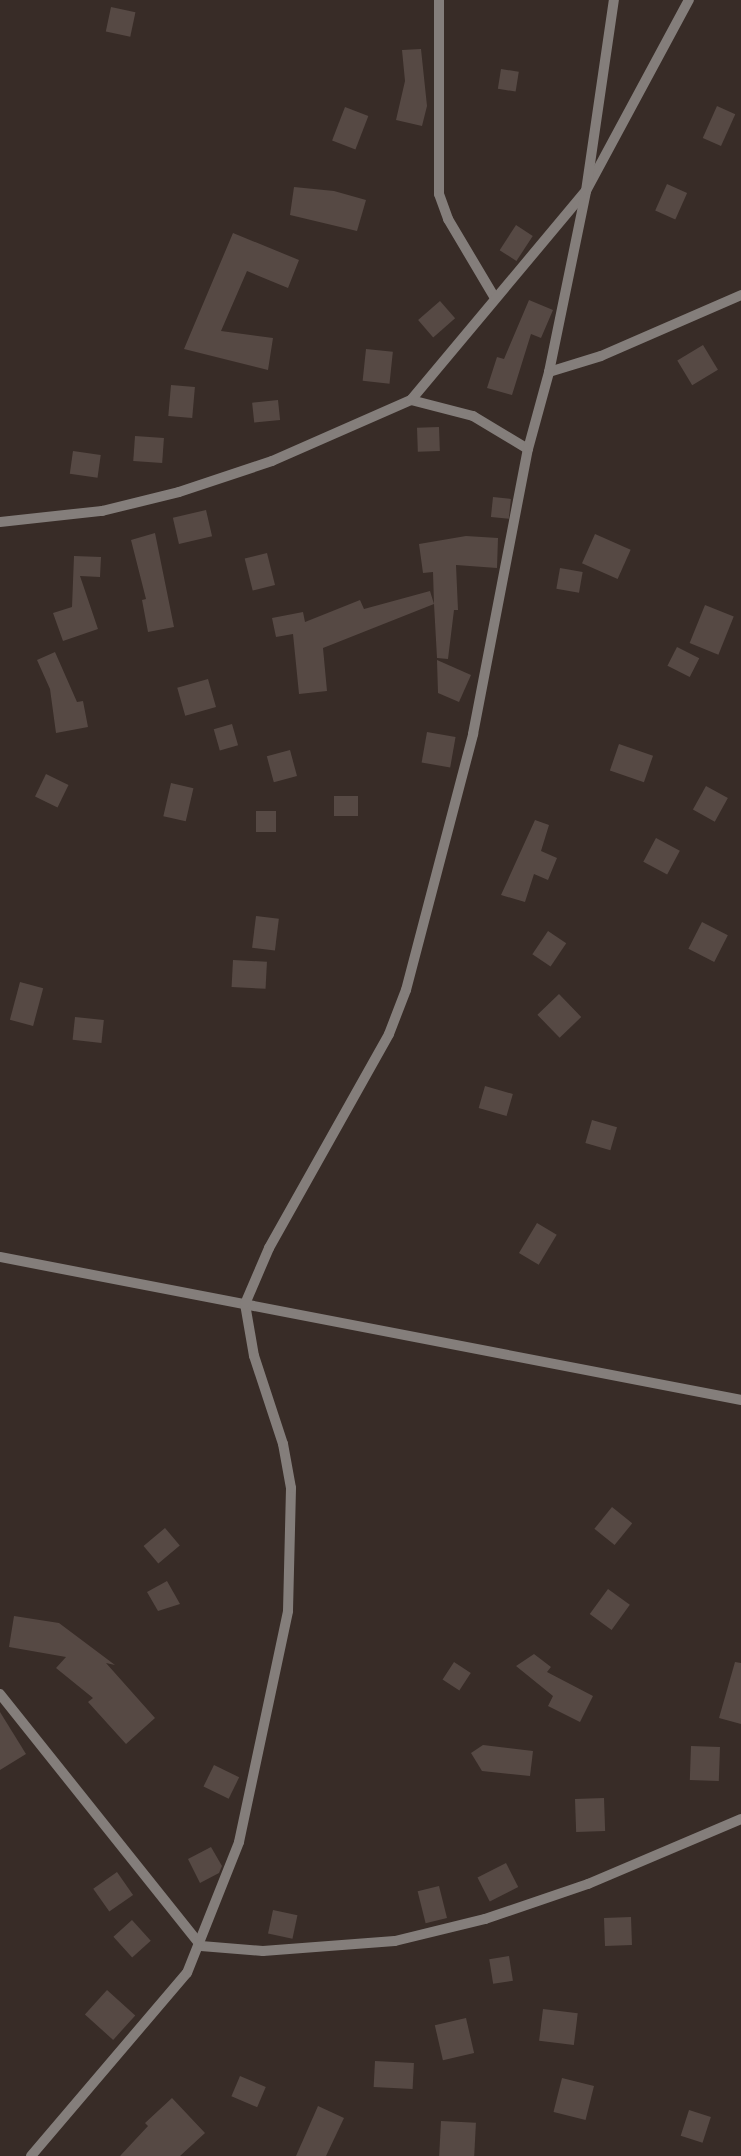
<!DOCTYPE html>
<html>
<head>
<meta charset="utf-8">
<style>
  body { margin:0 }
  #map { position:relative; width:741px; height:2156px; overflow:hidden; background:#382c27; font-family:"Nunito Sans",sans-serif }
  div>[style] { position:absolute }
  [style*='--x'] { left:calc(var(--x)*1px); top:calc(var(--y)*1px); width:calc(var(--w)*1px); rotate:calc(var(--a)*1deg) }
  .building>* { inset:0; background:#564944; transform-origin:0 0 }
  .street>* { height:10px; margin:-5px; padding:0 5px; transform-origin:5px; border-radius:5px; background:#847e7b }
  span { translate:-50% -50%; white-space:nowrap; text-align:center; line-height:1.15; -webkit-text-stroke:4px #2e221e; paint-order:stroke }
</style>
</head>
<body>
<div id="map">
  <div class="building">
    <div style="left:111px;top:7px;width:25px;height:25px;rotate:12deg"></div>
    <div style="clip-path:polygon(421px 49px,427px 106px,422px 126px,396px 120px,405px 81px,402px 50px)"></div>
    <div style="left:501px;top:69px;width:18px;height:20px;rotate:9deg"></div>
    <div style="left:717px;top:106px;width:20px;height:35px;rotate:24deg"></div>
    <div style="left:345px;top:107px;width:25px;height:36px;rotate:21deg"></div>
    <div style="left:667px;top:184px;width:22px;height:29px;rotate:24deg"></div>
    <div style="clip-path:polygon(294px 187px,334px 191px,366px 200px,357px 231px,290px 215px)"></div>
    <div style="left:516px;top:225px;width:20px;height:30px;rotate:33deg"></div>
    <div style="clip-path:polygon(233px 233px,299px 260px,288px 288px,247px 271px,221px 331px,273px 338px,268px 370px,184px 349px)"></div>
    <div style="clip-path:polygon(529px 300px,553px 310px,541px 338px,531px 334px,512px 395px,487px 388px,497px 357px,504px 359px)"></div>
    <div style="left:440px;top:301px;width:23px;height:29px;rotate:49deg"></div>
    <div style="left:703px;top:345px;width:29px;height:30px;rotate:59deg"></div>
    <div style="left:366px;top:349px;width:27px;height:32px;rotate:6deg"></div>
    <div style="left:171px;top:385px;width:24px;height:31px;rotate:5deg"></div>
    <div style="left:278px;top:400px;width:20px;height:26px;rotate:84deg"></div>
    <div style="left:439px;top:427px;width:24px;height:22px;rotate:88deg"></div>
    <div style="left:135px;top:436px;width:29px;height:25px;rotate:4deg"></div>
    <div style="left:73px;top:451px;width:28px;height:23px;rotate:8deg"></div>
    <div style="left:493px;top:497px;width:18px;height:20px;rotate:6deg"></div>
    <div style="left:206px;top:510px;width:27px;height:34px;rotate:77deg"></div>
    <div style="clip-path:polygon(155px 533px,174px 627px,148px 632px,142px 600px,146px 599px,131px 540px)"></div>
    <div style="left:595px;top:534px;width:39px;height:32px;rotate:24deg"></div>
    <div style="clip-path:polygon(466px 536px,498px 538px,497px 568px,456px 565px,458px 610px,454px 610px,448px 659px,437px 658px,434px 604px,323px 648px,327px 691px,299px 694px,293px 634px,276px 637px,272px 618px,303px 612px,305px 622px,360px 600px,364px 609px,430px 591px,434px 604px,433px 572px,423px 573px,419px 544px)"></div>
    <div style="left:267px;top:553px;width:33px;height:23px;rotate:76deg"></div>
    <div style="clip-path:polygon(74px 556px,101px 557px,100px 577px,80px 576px,98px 629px,63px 641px,53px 613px,72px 607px)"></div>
    <div style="left:560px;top:568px;width:23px;height:21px;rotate:10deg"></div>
    <div style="left:705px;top:605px;width:31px;height:41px;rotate:22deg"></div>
    <div style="left:677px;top:647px;width:25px;height:21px;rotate:27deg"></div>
    <div style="clip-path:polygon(55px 652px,77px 702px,83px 701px,88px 727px,56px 733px,50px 689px,37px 660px)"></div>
    <div style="clip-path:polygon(437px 660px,471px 675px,459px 702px,438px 693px)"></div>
    <div style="left:208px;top:679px;width:29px;height:32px;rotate:74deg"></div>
    <div style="left:232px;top:724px;width:22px;height:19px;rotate:74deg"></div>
    <div style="left:427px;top:732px;width:29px;height:31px;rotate:10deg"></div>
    <div style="left:619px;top:744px;width:36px;height:28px;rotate:19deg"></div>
    <div style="left:290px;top:750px;width:27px;height:24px;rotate:75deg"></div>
    <div style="left:46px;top:774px;width:25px;height:25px;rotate:26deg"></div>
    <div style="left:171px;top:783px;width:23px;height:34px;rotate:13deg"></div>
    <div style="left:706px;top:786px;width:25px;height:27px;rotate:29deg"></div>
    <div style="left:334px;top:796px;width:24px;height:20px"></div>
    <div style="left:276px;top:811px;width:21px;height:20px;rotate:90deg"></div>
    <div style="clip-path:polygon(535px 820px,549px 825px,541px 851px,557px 858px,548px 880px,534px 874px,525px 902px,501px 895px)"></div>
    <div style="left:656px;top:838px;width:27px;height:27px;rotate:28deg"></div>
    <div style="left:256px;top:916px;width:23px;height:32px;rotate:7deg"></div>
    <div style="left:702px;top:922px;width:29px;height:30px;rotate:27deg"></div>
    <div style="left:548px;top:931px;width:22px;height:28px;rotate:34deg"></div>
    <div style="left:233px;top:960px;width:34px;height:27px;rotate:3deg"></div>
    <div style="left:20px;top:982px;width:24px;height:39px;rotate:15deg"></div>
    <div style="left:559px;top:994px;width:32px;height:30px;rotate:46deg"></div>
    <div style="left:75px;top:1017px;width:29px;height:23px;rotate:6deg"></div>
    <div style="left:485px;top:1086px;width:29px;height:23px;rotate:16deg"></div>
    <div style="left:592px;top:1120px;width:26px;height:24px;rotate:16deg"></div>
    <div style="left:537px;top:1223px;width:23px;height:35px;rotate:31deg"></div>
    <div style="left:612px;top:1507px;width:26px;height:28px;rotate:39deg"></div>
    <div style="left:165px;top:1528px;width:23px;height:28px;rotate:50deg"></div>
    <div style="clip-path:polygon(167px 1581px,180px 1604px,158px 1611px,147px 1592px)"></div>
    <div style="left:608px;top:1589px;width:27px;height:31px;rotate:36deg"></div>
    <div style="clip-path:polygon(14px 1616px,59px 1623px,115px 1665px,106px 1663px,155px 1718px,126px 1744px,88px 1702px,93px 1698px,56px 1668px,66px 1657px,9px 1647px)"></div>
    <div style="clip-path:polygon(534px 1654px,551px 1667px,547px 1672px,593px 1696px,580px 1722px,548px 1706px,553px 1696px,516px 1666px)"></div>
    <div style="left:454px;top:1662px;width:20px;height:21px;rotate:33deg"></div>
    <div style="clip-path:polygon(735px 1662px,741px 1663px,741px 1724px,719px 1718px)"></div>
    <div style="clip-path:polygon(0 1712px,26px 1754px,0 1770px)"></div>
    <div style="clip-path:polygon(483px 1745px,533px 1751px,530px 1776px,482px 1771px,471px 1753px)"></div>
    <div style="left:691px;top:1746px;width:29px;height:34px;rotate:2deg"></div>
    <div style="left:214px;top:1765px;width:28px;height:24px;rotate:26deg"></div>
    <div style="left:604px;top:1798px;width:33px;height:29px;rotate:88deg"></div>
    <div style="clip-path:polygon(211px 1847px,222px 1866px,219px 1873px,200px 1883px,188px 1859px)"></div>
    <div style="left:506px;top:1863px;width:27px;height:32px;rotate:63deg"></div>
    <div style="left:117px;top:1872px;width:28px;height:29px;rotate:55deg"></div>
    <div style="left:439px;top:1886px;width:33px;height:22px;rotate:76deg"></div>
    <div style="left:273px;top:1910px;width:25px;height:24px;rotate:12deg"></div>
    <div style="left:631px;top:1917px;width:28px;height:27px;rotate:88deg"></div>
    <div style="left:132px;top:1920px;width:28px;height:25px;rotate:48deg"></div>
    <div style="left:509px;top:1956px;width:25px;height:20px;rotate:81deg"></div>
    <div style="left:107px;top:1990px;width:38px;height:33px;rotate:42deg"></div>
    <div style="left:543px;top:2009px;width:35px;height:32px;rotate:7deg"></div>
    <div style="left:466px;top:2018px;width:36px;height:32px;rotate:77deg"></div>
    <div style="left:375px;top:2061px;width:39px;height:26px;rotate:3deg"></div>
    <div style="left:240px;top:2076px;width:28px;height:22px;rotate:23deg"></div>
    <div style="left:562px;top:2078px;width:33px;height:35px;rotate:14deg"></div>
    <div style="clip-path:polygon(172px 2098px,205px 2133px,180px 2156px,120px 2156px,148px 2126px,145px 2123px)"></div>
    <div style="clip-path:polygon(318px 2106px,344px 2118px,326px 2156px,296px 2156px)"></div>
    <div style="left:689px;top:2110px;width:23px;height:27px;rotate:18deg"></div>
    <div style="left:441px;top:2121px;width:35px;height:35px;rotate:3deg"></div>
  </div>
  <div class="street">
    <div style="--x:439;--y:0;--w:194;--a:90"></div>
    <div style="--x:439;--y:194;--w:27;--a:70"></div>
    <div style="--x:448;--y:219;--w:92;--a:59.3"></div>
    <div style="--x:549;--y:372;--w:54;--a:-17.1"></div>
    <div style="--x:601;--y:356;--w:153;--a:-23.5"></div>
    <div style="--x:411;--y:400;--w:64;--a:14.5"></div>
    <div style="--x:473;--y:416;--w:64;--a:31"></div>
    <div style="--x:0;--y:522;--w:103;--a:-6.2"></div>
    <div style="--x:102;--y:511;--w:79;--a:-13.9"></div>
    <div style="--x:179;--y:492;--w:98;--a:-18.4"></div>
    <div style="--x:272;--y:461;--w:152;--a:-23.7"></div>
    <div style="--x:411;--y:400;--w:273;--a:-50.1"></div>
    <div style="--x:586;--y:191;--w:217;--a:-61.7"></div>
    <div style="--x:0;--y:1257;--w:755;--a:10.92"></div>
    <div style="--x:0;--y:1694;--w:322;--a:51.4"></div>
    <div style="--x:201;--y:1946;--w:62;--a:4.6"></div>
    <div style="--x:263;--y:1951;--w:132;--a:-4.3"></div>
    <div style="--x:395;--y:1941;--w:93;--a:-13.7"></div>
    <div style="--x:485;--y:1919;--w:109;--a:-18.8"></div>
    <div style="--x:588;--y:1884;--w:166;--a:-23"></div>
    <div style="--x:31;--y:2156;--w:240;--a:-49.6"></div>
    <div style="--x:187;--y:1973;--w:141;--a:-68.3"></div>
    <div style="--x:239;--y:1842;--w:236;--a:-78"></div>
    <div style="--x:288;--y:1611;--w:123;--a:-88.6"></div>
    <div style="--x:291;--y:1488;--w:45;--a:-100.3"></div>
    <div style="--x:283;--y:1444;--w:93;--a:-108.2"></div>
    <div style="--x:254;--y:1356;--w:53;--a:-99.8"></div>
    <div style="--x:245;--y:1304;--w:61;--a:-66.8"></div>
    <div style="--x:269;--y:1248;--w:245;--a:-60.7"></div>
    <div style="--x:389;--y:1034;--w:47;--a:-68.9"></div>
    <div style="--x:406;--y:990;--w:265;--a:-75.3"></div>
    <div style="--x:473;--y:734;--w:290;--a:-79.1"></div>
    <div style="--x:528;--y:449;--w:80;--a:-74.7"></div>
    <div style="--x:549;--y:372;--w:185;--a:-78.4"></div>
    <div style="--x:586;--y:191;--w:193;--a:-81.7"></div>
  </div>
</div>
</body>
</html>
